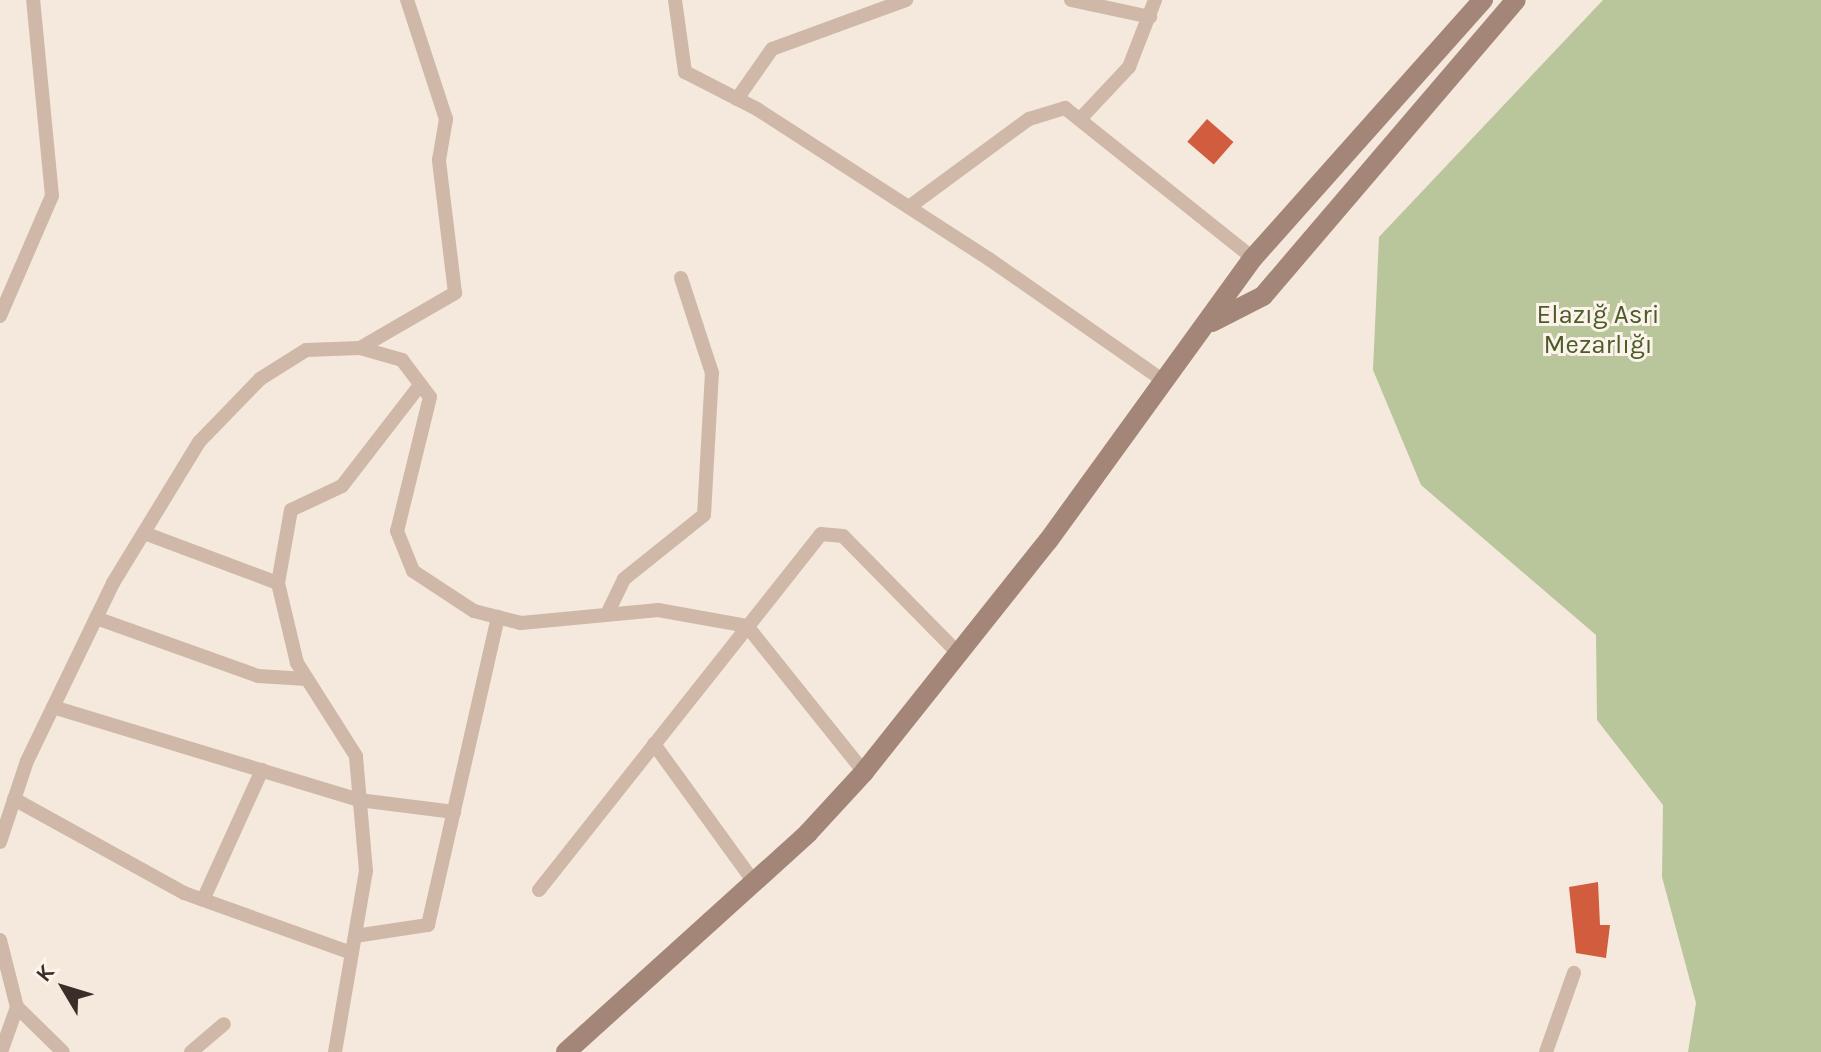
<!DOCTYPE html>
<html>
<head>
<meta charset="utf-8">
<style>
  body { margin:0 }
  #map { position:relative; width:1821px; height:1052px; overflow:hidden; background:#f5e9dd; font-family:Karla,sans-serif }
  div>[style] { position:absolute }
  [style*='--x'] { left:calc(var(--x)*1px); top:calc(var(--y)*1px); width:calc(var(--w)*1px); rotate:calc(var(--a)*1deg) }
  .green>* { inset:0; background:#b9c69b }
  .building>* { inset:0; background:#d25d3e; transform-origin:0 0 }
  .street>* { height:14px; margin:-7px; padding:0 7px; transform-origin:7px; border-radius:7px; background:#cfb8a7 }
  .secondary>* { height:20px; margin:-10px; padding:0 10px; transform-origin:10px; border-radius:10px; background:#a38678 }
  span { translate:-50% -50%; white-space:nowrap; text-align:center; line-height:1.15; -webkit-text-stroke:6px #fcf3ea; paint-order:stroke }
  .park-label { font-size:26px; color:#4b5c29 }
  .north { position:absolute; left:24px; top:948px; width:80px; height:80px; -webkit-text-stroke:6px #fcf3ea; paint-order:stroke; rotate:308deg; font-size:22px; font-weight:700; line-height:32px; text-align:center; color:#3b2e28 }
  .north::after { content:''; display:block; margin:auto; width:28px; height:36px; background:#3b2e28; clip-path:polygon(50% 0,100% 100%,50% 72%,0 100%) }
</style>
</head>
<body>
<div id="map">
  <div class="green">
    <div style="clip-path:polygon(1603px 0,1821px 0,1821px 1052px,1688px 1052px,1696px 1003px,1662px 877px,1663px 805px,1597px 720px,1596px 635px,1421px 485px,1373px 370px,1379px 237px)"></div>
  </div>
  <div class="building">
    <div style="left:1207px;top:119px;width:35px;height:30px;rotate:41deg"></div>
    <div style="clip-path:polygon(1598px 882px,1600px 925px,1610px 925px,1606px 958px,1576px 953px,1569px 887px)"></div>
  </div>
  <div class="street">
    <div style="--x:675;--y:0;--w:73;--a:82.1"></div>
    <div style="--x:685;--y:72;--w:81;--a:27.2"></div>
    <div style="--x:757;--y:109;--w:276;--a:32.9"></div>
    <div style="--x:989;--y:259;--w:213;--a:34.9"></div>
    <div style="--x:1071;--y:0;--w:81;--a:12.1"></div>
    <div style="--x:737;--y:99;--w:61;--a:-55"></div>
    <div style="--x:772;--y:49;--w:143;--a:-20.1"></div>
    <div style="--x:1082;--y:117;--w:69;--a:-46.8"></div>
    <div style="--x:1129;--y:67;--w:72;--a:-68.8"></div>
    <div style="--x:909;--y:207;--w:149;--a:-36.3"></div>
    <div style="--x:1029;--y:119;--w:38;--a:-17"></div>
    <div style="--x:1065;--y:108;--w:241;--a:38.6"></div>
    <div style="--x:0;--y:316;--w:131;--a:-66.6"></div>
    <div style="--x:52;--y:196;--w:197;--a:-95.5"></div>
    <div style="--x:360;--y:348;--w:110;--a:-30.1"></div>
    <div style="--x:455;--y:293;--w:134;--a:-96.9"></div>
    <div style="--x:439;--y:160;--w:42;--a:-80.3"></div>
    <div style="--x:446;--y:119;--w:125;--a:-108.1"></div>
    <div style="--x:144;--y:533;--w:143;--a:20.5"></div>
    <div style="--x:609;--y:610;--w:34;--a:-64"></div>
    <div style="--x:624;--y:579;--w:102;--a:-38.7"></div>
    <div style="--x:704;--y:515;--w:142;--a:-86.8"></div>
    <div style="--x:712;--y:373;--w:100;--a:-108.1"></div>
    <div style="--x:96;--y:618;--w:172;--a:19.7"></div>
    <div style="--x:258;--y:676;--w:49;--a:3.5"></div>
    <div style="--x:53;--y:707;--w:320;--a:16.9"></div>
    <div style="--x:359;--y:800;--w:96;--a:7.2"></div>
    <div style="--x:654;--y:744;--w:170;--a:54.1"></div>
    <div style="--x:14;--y:799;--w:194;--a:28.9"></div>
    <div style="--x:184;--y:893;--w:178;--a:19.7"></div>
    <div style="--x:0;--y:842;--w:85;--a:-71.6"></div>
    <div style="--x:27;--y:761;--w:198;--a:-64.2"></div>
    <div style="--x:113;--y:583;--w:165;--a:-58.6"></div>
    <div style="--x:199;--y:442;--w:88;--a:-45.9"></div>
    <div style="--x:260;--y:379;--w:54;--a:-32.2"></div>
    <div style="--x:306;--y:350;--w:54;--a:-2.1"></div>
    <div style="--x:360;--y:348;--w:44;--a:15.9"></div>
    <div style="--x:402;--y:360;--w:46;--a:52.9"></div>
    <div style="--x:430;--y:397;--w:138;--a:103.8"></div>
    <div style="--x:397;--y:531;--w:43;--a:68.2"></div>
    <div style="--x:413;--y:571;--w:73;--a:33.3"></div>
    <div style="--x:474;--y:611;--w:49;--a:14.3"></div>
    <div style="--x:521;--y:623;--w:138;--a:-5.4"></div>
    <div style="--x:658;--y:610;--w:90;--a:10.2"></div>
    <div style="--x:747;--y:626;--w:187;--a:51.3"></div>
    <div style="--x:539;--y:890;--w:454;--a:-51.6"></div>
    <div style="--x:821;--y:534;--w:22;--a:5"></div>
    <div style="--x:843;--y:536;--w:164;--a:45.5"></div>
    <div style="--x:203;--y:900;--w:143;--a:-65.6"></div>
    <div style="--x:355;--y:936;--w:74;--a:-8.6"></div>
    <div style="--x:428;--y:925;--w:316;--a:-77.2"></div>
    <div style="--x:0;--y:940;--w:69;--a:75.8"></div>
    <div style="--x:17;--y:1007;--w:48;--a:109.6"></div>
    <div style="--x:17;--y:1007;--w:64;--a:44.4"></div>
    <div style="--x:191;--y:1052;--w:43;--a:-40.3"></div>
    <div style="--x:335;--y:1052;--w:184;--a:-80.3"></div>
    <div style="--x:366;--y:871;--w:115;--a:-95"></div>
    <div style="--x:356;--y:756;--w:110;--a:-122.4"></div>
    <div style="--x:297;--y:663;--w:82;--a:-103.4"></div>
    <div style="--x:278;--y:583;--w:74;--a:-79.9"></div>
    <div style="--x:291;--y:510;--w:56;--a:-25.2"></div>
    <div style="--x:342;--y:486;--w:128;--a:-52.3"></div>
    <div style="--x:1546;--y:1052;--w:84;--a:-70.5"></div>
  </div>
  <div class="secondary">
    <div style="--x:1212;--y:322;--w:57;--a:-27"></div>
    <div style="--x:1263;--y:296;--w:389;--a:-49.5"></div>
    <div style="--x:566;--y:1052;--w:326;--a:-42.1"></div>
    <div style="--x:808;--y:833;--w:83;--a:-47.4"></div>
    <div style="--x:864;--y:772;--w:295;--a:-51.5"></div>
    <div style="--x:1048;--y:541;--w:349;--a:-54.1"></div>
    <div style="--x:1253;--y:258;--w:346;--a:-48.3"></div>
  </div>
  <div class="park-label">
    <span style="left:1598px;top:330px">Elazığ Asri<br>Mezarlığı</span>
  </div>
  <div class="north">K</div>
</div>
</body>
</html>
